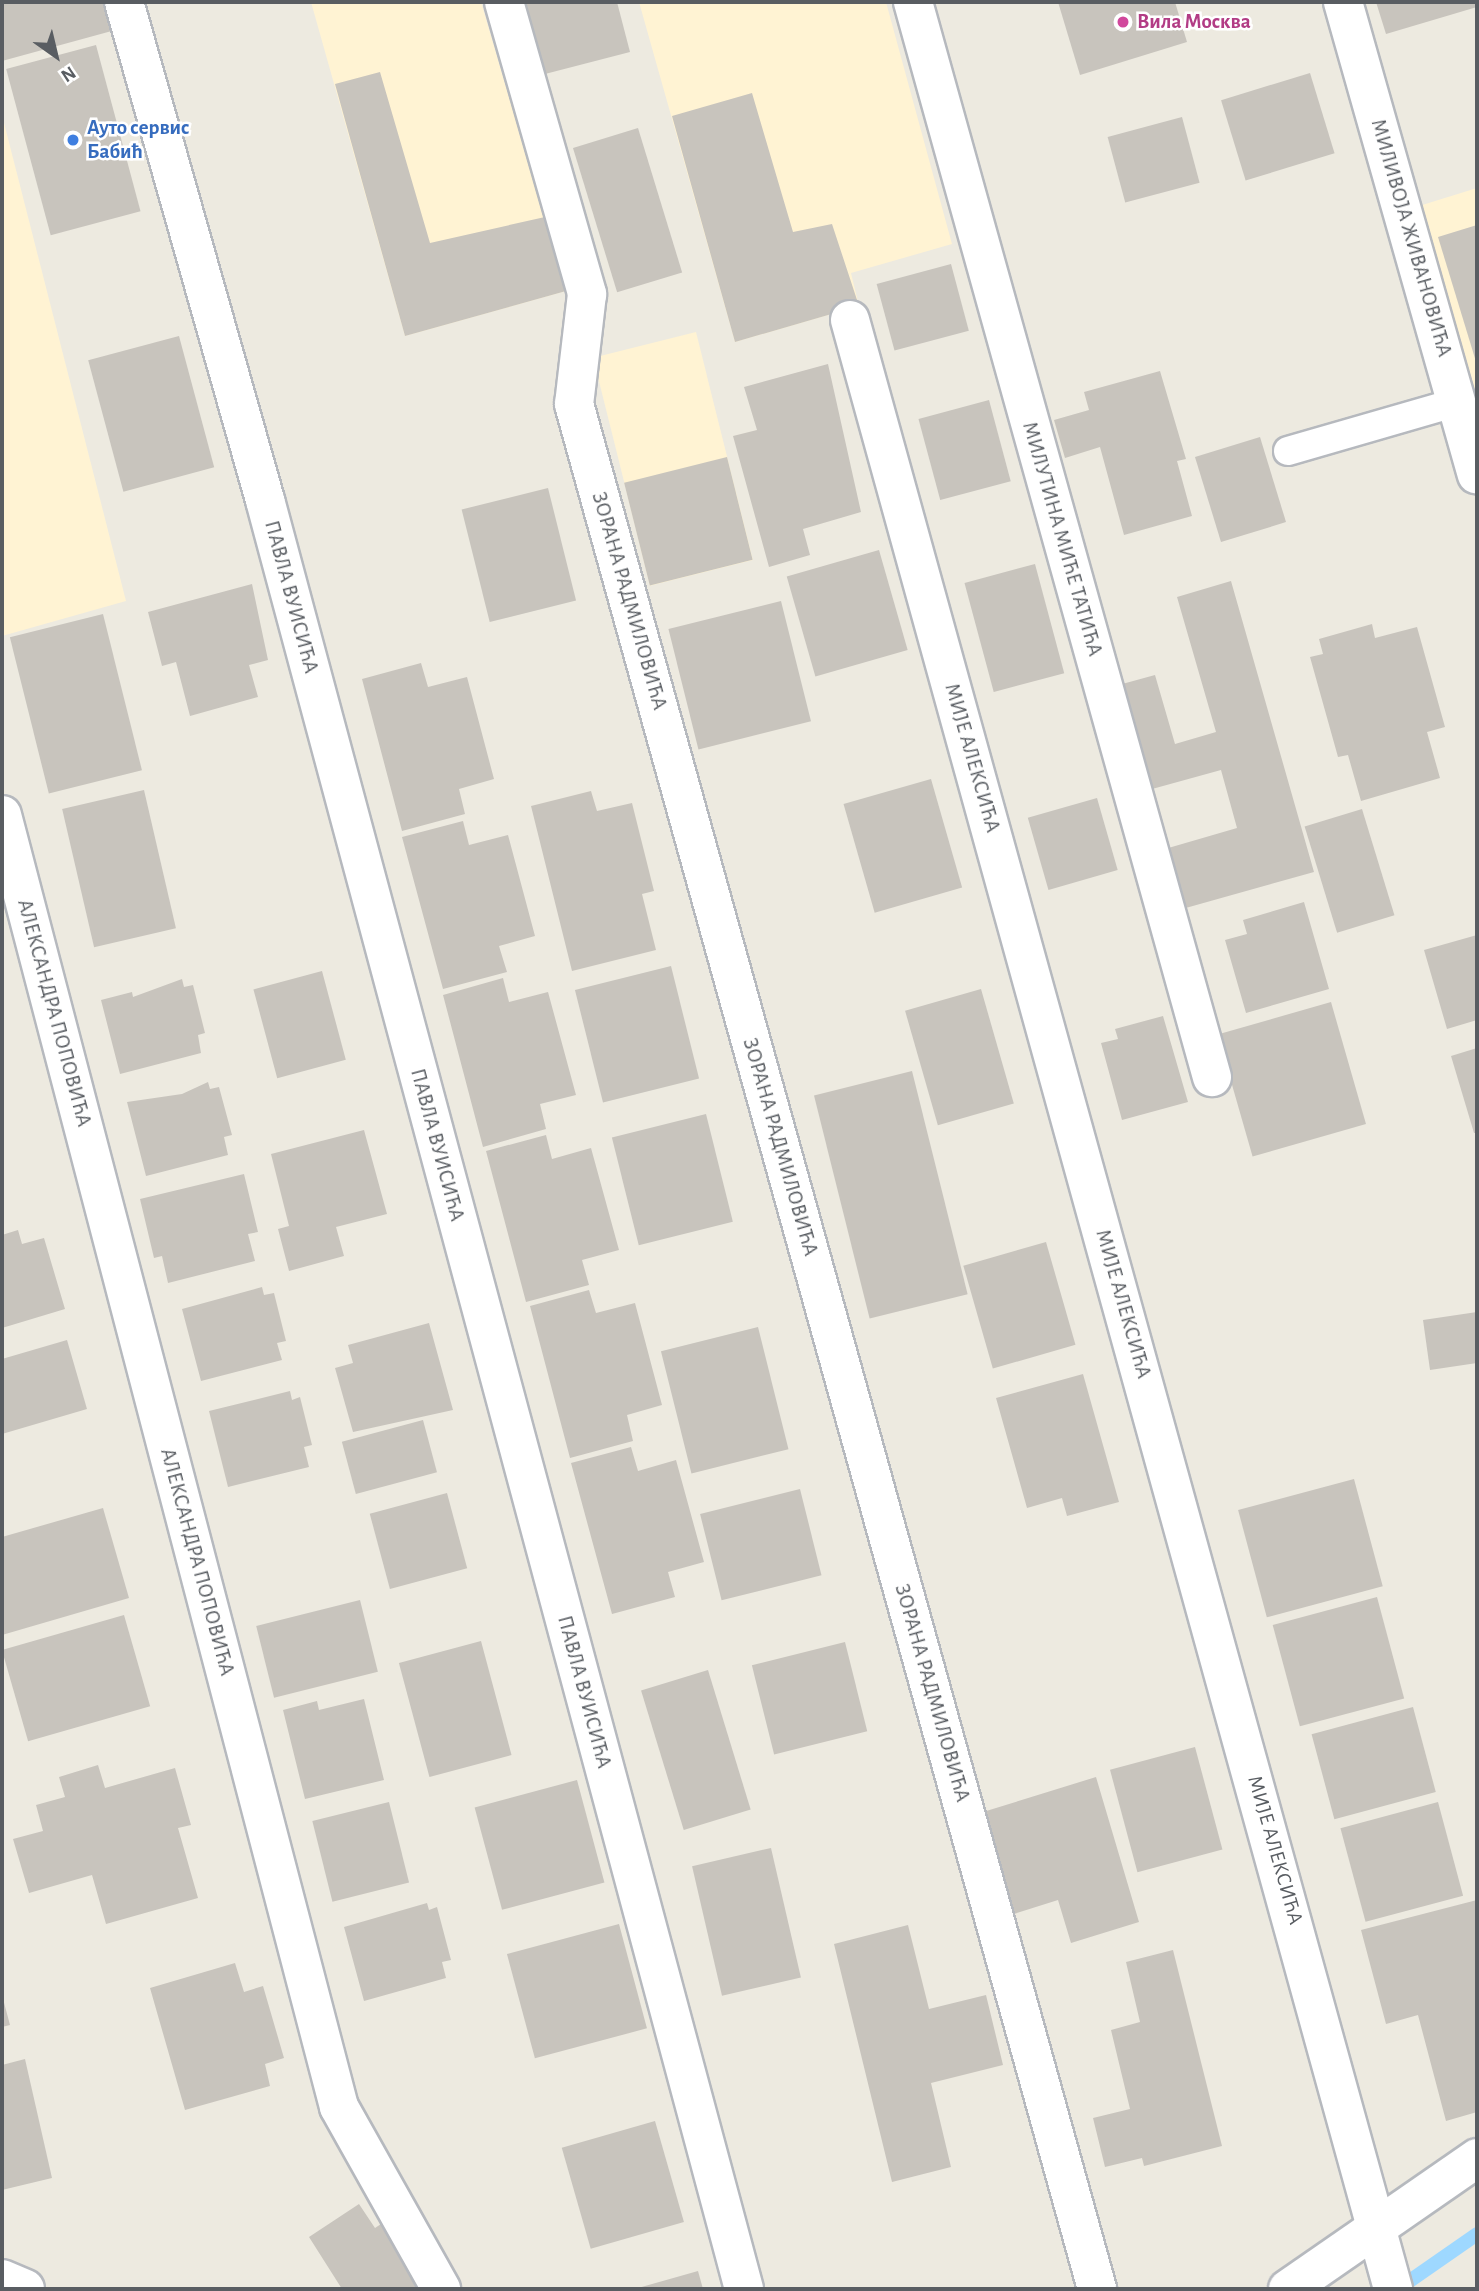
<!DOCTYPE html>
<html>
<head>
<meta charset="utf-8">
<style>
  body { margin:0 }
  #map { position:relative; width:1479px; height:2291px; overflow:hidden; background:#edeae0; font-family:"Alegreya Sans",sans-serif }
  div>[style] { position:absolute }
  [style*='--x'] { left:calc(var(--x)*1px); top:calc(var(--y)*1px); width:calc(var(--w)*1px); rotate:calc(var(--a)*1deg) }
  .commercial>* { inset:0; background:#fff3d3; transform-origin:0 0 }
  .stream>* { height:14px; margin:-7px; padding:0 7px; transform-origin:7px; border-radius:7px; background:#9ed8ff }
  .building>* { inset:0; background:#c8c4bd; transform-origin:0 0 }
  .roads { filter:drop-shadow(2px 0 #b6b9be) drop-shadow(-2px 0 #b6b9be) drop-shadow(0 2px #b6b9be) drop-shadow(0 -2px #b6b9be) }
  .lane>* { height:28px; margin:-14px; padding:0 14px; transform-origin:14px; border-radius:14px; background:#fff }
  .street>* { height:38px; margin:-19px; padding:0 19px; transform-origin:19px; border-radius:19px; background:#fff }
  .dots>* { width:19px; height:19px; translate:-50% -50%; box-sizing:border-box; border:4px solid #fff; border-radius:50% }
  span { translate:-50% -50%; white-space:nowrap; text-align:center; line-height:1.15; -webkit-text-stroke:5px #fff; paint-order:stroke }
  .hotel-label { font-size:21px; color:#b23c85; font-weight:700 }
  .left { translate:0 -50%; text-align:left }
  .shop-label { font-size:21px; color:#366cbe; font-weight:700 }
  .street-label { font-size:21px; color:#595d62 }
  .frame { position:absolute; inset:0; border:4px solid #595d62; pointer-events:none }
  .north { position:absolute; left:21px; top:21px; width:70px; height:70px; -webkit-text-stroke:5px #fff; paint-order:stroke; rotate:146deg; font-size:19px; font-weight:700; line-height:28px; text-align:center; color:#595d62 }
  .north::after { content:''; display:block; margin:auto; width:24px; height:32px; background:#595d62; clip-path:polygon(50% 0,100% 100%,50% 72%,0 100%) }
</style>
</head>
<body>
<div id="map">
  <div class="commercial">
    <div style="clip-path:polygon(311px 2px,481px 2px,566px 291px,405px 336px)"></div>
    <div style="clip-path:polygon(639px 2px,886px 2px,952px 244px,851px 273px,859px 306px,735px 342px)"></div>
    <div style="clip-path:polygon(2px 115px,126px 601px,2px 636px)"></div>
    <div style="clip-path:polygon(1477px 188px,1477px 397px,1419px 206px)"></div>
    <div style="left:696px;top:332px;width:235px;height:106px;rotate:76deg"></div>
  </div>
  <div class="stream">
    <div style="--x:1398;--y:2289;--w:96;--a:-34.8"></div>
  </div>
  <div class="building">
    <div style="clip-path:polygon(2px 2px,112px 2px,119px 29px,2px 61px)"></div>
    <div style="clip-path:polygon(526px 2px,617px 2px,630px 52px,545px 74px)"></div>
    <div style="clip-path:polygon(1058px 2px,1175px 2px,1187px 42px,1080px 75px)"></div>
    <div style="clip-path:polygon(1376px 2px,1477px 2px,1477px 7px,1386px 34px)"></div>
    <div style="left:96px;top:45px;width:172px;height:93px;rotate:75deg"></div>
    <div style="clip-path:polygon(380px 72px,430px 243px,545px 217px,566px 291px,405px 336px,335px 84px)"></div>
    <div style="left:1310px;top:73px;width:84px;height:93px;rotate:73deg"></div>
    <div style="clip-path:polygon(752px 93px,793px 232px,832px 224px,859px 306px,735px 342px,672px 116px)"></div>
    <div style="left:1182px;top:117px;width:68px;height:77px;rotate:75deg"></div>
    <div style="left:638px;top:128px;width:151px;height:68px;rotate:73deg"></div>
    <div style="clip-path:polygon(1477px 225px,1477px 365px,1438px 237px)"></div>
    <div style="left:951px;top:264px;width:69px;height:77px;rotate:75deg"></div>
    <div style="left:179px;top:336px;width:136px;height:94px;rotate:75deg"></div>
    <div style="clip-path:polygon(828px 364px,861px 512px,803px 529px,810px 555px,769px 567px,733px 436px,757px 430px,744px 387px)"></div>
    <div style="clip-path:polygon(1160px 371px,1186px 459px,1177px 461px,1192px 516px,1124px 535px,1100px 447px,1065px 458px,1054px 420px,1089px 410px,1084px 392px)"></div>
    <div style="left:989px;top:400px;width:84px;height:73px;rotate:75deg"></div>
    <div style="left:1260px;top:437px;width:89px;height:68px;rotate:73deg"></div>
    <div style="left:727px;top:457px;width:106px;height:106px;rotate:76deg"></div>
    <div style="left:548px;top:488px;width:116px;height:89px;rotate:76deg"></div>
    <div style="left:879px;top:550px;width:104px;height:96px;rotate:74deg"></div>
    <div style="left:1035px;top:564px;width:113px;height:73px;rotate:75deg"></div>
    <div style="clip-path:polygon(1231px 581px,1314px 872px,1175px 911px,1158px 851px,1237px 828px,1221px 770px,1134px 794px,1104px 689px,1155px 675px,1175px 744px,1216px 732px,1177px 597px)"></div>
    <div style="clip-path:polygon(252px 584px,268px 660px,249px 665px,258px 697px,190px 716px,176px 662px,162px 666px,148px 612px)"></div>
    <div style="left:781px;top:601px;width:124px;height:116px;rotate:76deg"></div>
    <div style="left:103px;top:614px;width:161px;height:96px;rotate:76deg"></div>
    <div style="clip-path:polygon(1372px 624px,1375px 638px,1417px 627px,1445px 727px,1427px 732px,1440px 778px,1361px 801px,1348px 755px,1338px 757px,1310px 657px,1323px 654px,1319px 639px)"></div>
    <div style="clip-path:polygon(421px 663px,428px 687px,467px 677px,494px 779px,459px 789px,465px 814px,402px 831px,362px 679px)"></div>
    <div style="left:931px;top:779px;width:113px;height:91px;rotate:74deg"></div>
    <div style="left:144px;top:790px;width:142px;height:84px;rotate:77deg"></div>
    <div style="clip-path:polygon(591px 791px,597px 811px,632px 803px,654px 891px,642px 894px,656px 950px,572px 971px,531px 806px)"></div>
    <div style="left:1097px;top:798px;width:75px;height:72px;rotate:74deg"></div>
    <div style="left:1362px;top:809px;width:111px;height:60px;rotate:73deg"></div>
    <div style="clip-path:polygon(463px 821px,469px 845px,508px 835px,535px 936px,499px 946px,507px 972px,443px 989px,402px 837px)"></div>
    <div style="clip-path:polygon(1304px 902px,1329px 989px,1246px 1013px,1225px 940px,1247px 934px,1243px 920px)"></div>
    <div style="clip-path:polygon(1477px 935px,1477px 1020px,1447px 1029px,1424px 950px)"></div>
    <div style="left:671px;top:966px;width:116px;height:99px;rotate:76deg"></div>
    <div style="left:322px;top:971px;width:92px;height:71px;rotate:75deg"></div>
    <div style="clip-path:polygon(503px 978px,509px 1002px,548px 992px,576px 1095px,540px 1104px,546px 1129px,483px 1147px,443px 995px)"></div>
    <div style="clip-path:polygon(182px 979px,184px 987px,193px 985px,205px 1033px,198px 1035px,201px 1053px,120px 1074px,101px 1000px,132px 992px,133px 997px)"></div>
    <div style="left:981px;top:989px;width:119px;height:79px;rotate:74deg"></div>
    <div style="left:1331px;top:1002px;width:127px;height:118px;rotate:74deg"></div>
    <div style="clip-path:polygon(1163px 1016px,1188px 1102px,1122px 1120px,1101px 1043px,1118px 1039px,1115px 1029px)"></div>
    <div style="clip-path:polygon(1477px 1048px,1477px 1133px,1474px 1133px,1451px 1056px)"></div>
    <div style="left:912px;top:1071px;width:230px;height:101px;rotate:76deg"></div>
    <div style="clip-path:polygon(208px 1082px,210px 1089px,219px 1087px,232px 1135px,224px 1137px,228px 1155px,146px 1176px,127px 1102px,182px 1094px)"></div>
    <div style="left:706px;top:1114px;width:111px;height:97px;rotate:76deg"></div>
    <div style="clip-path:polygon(364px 1130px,387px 1214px,336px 1227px,344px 1256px,289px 1271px,278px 1229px,289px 1226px,271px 1154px)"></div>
    <div style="clip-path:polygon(546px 1135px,552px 1159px,591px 1148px,619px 1250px,582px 1260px,589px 1285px,526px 1302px,486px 1151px)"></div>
    <div style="clip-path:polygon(244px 1174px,258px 1232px,248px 1234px,255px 1261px,168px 1283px,162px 1256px,154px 1258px,140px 1199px)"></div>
    <div style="clip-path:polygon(18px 1230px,22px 1244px,44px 1238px,65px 1309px,2px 1328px,2px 1235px)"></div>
    <div style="left:1046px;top:1242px;width:107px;height:86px;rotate:74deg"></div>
    <div style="clip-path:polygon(262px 1287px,264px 1295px,274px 1293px,286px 1341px,277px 1343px,282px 1360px,201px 1381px,182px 1309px)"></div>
    <div style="clip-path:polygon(589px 1290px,596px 1313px,635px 1303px,662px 1405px,627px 1415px,633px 1441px,570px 1458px,530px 1306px)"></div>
    <div style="clip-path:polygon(1477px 1312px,1477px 1363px,1430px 1370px,1423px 1320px)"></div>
    <div style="clip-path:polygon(429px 1323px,453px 1410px,353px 1432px,335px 1368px,353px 1363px,348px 1345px)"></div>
    <div style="left:758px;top:1327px;width:126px;height:100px;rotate:76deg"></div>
    <div style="clip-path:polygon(67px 1340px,87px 1409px,2px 1434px,2px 1359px)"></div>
    <div style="clip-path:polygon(1083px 1374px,1119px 1502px,1067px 1516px,1062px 1498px,1027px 1508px,996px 1398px)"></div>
    <div style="clip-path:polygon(290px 1391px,292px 1400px,300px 1397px,312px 1445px,304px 1447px,309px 1467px,228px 1487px,209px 1411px)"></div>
    <div style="left:423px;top:1420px;width:54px;height:84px;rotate:75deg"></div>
    <div style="clip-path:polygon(631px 1447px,638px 1471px,676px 1460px,704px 1562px,668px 1572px,675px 1597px,612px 1614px,571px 1463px)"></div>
    <div style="left:1354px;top:1479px;width:111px;height:120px;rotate:75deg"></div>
    <div style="left:800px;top:1489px;width:89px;height:103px;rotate:76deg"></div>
    <div style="left:447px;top:1493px;width:78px;height:80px;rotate:75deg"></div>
    <div style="clip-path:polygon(103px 1508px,129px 1598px,2px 1635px,2px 1537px)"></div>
    <div style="left:1377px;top:1597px;width:105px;height:108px;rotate:75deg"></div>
    <div style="left:360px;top:1600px;width:74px;height:107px;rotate:76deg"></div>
    <div style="left:124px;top:1615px;width:95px;height:127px;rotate:74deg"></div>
    <div style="left:481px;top:1641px;width:118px;height:85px;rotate:75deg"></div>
    <div style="left:845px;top:1642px;width:92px;height:96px;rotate:76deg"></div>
    <div style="left:708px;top:1670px;width:146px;height:70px;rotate:73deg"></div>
    <div style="clip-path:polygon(364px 1699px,384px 1780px,305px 1799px,283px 1710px,317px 1701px,319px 1710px)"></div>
    <div style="left:1413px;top:1707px;width:88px;height:105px;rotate:75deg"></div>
    <div style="left:1195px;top:1747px;width:106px;height:88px;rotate:75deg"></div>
    <div style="clip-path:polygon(98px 1765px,105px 1788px,175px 1768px,191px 1825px,178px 1828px,198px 1898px,106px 1924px,92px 1875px,29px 1893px,13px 1839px,43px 1831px,36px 1805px,65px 1797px,59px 1777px)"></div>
    <div style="clip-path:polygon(1096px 1777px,1139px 1922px,1071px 1943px,1058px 1900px,1014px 1914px,983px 1812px)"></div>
    <div style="left:577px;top:1780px;width:106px;height:106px;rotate:75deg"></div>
    <div style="left:389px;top:1802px;width:83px;height:79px;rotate:76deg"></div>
    <div style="left:1438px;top:1802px;width:97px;height:101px;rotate:75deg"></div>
    <div style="left:771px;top:1848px;width:133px;height:81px;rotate:77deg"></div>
    <div style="clip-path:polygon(1477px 1900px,1477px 2112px,1446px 2121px,1418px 2015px,1386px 2024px,1361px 1930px)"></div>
    <div style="clip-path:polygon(427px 1903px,429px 1910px,437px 1907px,451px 1960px,442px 1962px,446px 1978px,364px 2001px,344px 1927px)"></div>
    <div style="left:619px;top:1924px;width:108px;height:116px;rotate:75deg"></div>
    <div style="clip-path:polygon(908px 1925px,929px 2009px,986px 1995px,1003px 2065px,931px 2083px,951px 2167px,892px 2182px,834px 1944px)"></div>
    <div style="clip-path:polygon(1173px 1950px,1222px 2146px,1144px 2166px,1142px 2158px,1105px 2167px,1093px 2118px,1130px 2109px,1111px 2030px,1140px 2022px,1126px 1962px)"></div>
    <div style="clip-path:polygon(235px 1963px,244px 1992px,263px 1986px,284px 2058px,265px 2064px,270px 2086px,185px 2110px,150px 1988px)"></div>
    <div style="clip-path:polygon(2px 1995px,10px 2025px,2px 2027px)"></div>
    <div style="clip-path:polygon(25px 2059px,52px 2178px,2px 2190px,2px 2065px)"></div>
    <div style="left:655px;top:2121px;width:105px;height:97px;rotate:74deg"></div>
    <div style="clip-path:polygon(359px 2204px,375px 2228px,381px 2224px,424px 2289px,342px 2289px,309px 2237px)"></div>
    <div style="clip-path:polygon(698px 2271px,703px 2289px,638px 2289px,638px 2288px)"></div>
  </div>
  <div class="roads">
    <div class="lane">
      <div style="--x:1288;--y:451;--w:177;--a:-16.1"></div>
    </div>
    <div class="street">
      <div style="--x:124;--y:2;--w:518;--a:74.19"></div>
      <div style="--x:265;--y:500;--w:1852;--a:75.01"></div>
      <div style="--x:504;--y:2;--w:304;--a:74.1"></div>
      <div style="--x:587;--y:294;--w:111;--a:96.7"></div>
      <div style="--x:574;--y:404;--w:1956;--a:74.49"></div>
      <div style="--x:913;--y:2;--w:1116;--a:74.46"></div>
      <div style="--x:1343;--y:2;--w:491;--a:74.2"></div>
      <div style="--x:850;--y:320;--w:2043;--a:74.58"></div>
      <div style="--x:2;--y:815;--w:1335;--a:75.38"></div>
      <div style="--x:339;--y:2107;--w:209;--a:60.7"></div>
      <div style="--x:2;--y:2279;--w:25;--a:23"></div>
      <div style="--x:1288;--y:2289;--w:230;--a:-34.7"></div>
    </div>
  </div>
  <div class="dots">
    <div style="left:1123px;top:22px;background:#d1479c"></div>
    <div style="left:73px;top:140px;background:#3f7fe0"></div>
  </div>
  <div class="hotel-label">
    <span class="left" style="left:1137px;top:22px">Вила Москва</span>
  </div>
  <div class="shop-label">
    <span class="left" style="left:87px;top:140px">Ауто сервис<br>Бабић</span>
  </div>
  <div class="street-label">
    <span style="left:1411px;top:238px;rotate:74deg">МИЛИВОЈА ЖИВАНОВИЋА</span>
    <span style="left:1062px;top:539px;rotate:74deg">МИЛУТИНА МИЋЕ ТАТИЋА</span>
    <span style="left:291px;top:597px;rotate:75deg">ПАВЛА ВУИСИЋА</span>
    <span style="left:629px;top:601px;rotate:74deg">ЗОРАНА РАДМИЛОВИЋА</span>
    <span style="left:972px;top:758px;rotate:74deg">МИЈЕ АЛЕКСИЋА</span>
    <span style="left:54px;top:1013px;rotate:75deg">АЛЕКСАНДРА ПОПОВИЋА</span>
    <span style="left:437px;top:1145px;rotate:75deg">ПАВЛА ВУИСИЋА</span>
    <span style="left:780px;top:1147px;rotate:74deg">ЗОРАНА РАДМИЛОВИЋА</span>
    <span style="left:1123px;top:1304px;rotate:74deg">МИЈЕ АЛЕКСИЋА</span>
    <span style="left:197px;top:1562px;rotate:75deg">АЛЕКСАНДРА ПОПОВИЋА</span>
    <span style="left:584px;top:1692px;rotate:75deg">ПАВЛА ВУИСИЋА</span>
    <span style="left:932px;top:1693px;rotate:74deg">ЗОРАНА РАДМИЛОВИЋА</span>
    <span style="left:1275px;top:1850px;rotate:74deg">МИЈЕ АЛЕКСИЋА</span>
  </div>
  <div class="frame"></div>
  <div class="north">N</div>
</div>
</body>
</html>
